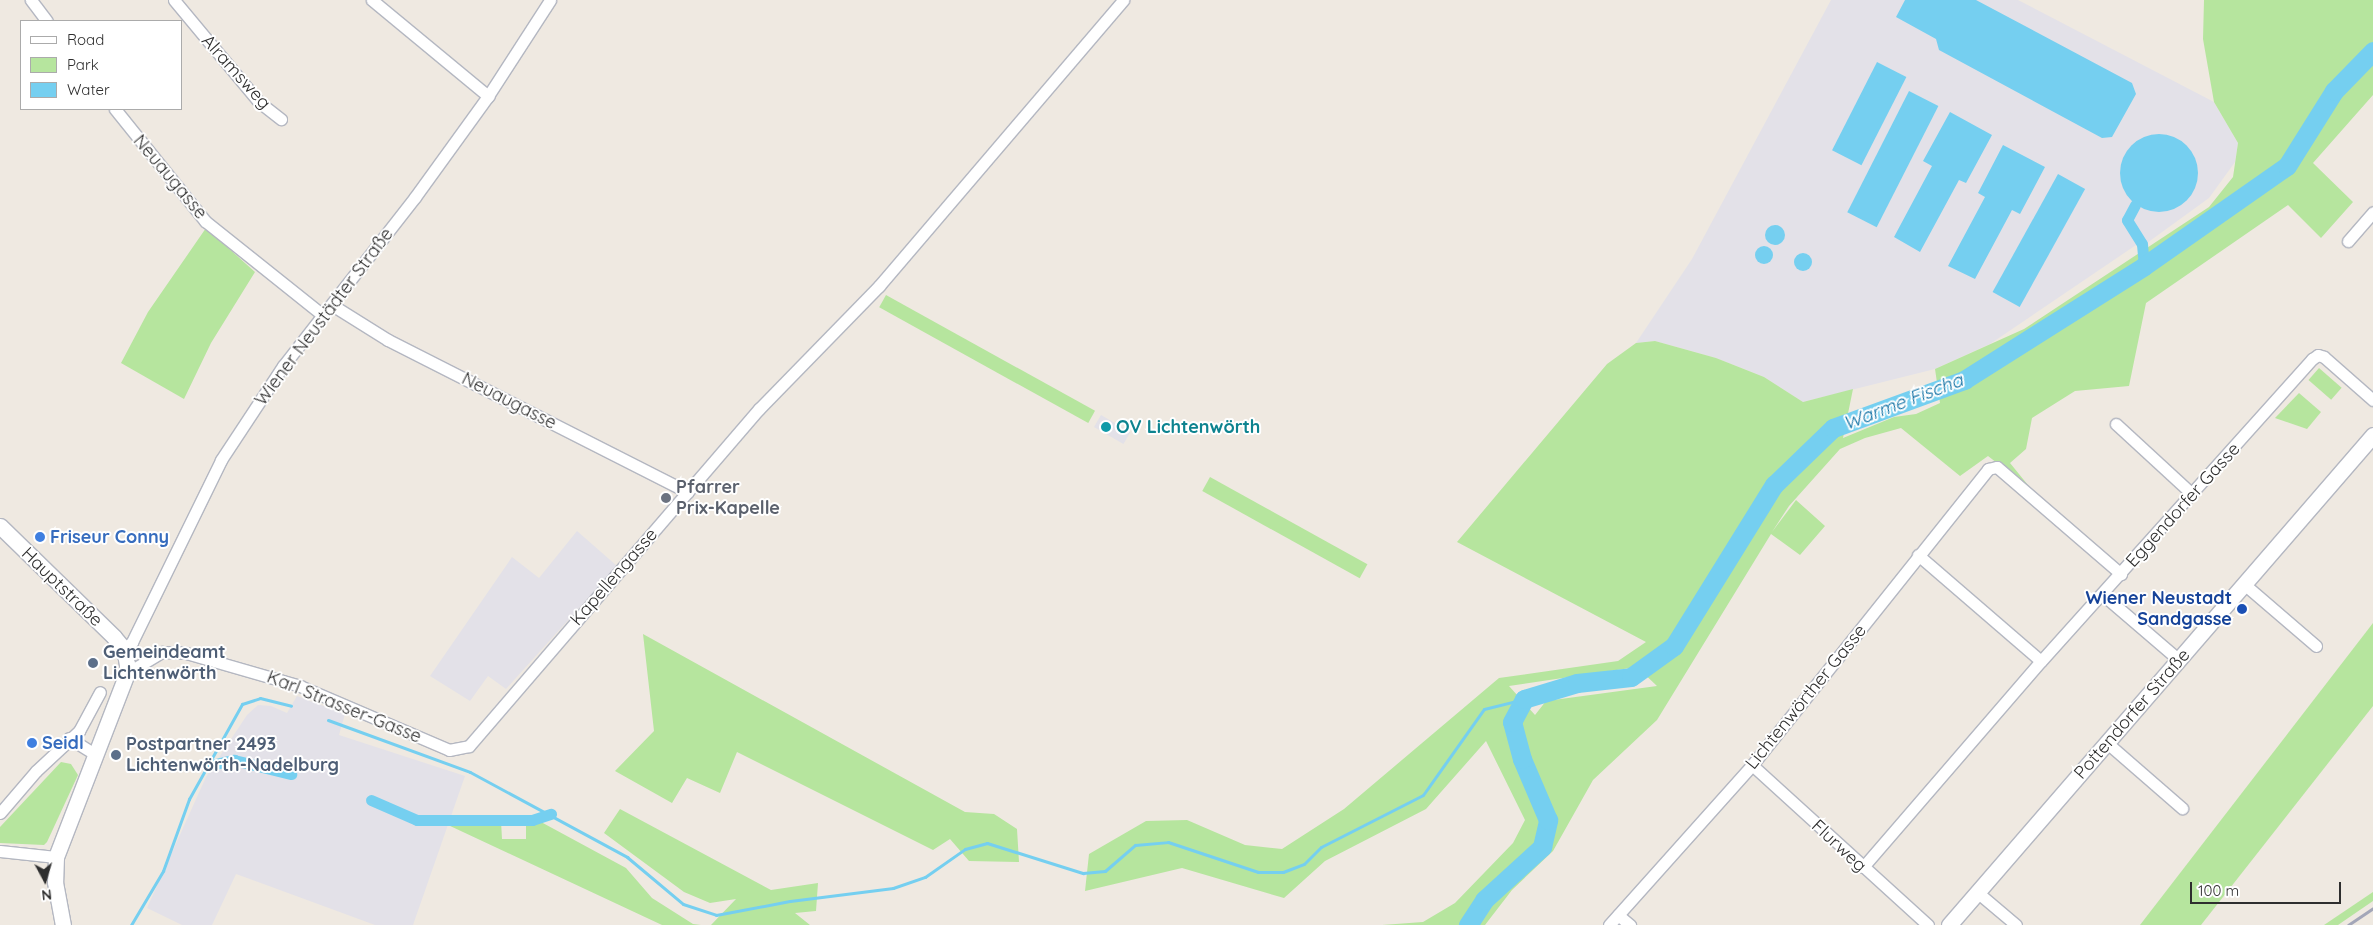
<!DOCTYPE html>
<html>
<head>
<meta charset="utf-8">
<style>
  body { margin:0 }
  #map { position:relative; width:2373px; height:925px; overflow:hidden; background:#efe9e1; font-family:Quicksand,sans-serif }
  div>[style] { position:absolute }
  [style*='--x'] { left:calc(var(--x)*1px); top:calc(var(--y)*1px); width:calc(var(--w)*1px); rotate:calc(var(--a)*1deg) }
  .industrial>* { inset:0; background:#e3e1e8; transform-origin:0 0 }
  .green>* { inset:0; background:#b6e59e; transform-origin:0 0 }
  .water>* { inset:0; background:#75cff0; transform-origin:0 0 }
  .round { border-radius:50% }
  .stream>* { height:3px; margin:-1.5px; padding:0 1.5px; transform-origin:1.5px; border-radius:1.5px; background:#75cff0 }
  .canal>* { height:11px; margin:-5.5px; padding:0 5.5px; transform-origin:5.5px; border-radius:5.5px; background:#75cff0 }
  .river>* { height:19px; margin:-9.5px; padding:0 9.5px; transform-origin:9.5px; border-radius:9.5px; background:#75cff0 }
  .roads { filter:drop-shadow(1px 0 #b4b7c1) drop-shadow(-1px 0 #b4b7c1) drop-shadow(0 1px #b4b7c1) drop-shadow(0 -1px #b4b7c1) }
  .street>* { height:11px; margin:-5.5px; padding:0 5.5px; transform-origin:5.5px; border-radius:5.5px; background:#fff }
  .secondary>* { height:15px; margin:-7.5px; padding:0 7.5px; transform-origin:7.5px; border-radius:7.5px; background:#fff }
  .rail>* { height:3px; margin:-1.5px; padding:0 1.5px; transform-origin:1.5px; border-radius:1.5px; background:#a3a6b8 }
  .dots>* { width:14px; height:14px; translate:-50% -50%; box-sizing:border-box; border:2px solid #fff; border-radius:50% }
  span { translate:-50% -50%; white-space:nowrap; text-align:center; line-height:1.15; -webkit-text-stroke:4px #fff; paint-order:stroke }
  .street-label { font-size:18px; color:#2e2e2e }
  .culture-label { font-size:18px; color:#0d838f; font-weight:700 }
  .left { translate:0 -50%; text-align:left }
  .worship-label { font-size:18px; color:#5b616d; font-weight:700 }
  .shop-label { font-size:18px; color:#366cbe; font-weight:700 }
  .transit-label { font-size:18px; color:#164399; font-weight:700 }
  .right { translate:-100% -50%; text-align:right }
  .service-label { font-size:18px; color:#4e5e75; font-weight:700 }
  .water-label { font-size:19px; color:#0d6fa3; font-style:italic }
  .legend { position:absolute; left:20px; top:20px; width:162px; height:90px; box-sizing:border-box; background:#fff; border:1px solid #ababab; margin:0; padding:6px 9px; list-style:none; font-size:15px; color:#2e2e2e }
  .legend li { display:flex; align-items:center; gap:10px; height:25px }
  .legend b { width:25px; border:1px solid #ababab }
  .north { position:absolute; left:20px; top:855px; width:50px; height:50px; -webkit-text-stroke:4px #fff; paint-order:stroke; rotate:174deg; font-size:14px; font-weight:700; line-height:20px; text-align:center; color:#2e2e2e }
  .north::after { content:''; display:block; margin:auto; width:18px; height:22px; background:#2e2e2e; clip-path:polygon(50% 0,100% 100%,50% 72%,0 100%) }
  .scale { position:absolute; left:2190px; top:882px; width:151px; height:22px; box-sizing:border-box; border:2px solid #2e2e2e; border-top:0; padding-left:6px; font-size:15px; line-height:18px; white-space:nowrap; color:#2e2e2e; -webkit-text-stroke:4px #fff; paint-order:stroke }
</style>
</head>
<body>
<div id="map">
  <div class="industrial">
    <div style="clip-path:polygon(1831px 0,2018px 0,2214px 102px,2238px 143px,2235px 162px,2209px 198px,2147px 243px,2139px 243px,1990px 344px,1935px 369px,1803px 402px,1764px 377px,1716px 358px,1655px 341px,1636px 343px,1692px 259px)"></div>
    <div style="left:1101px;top:415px;width:34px;height:14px;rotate:30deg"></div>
    <div style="clip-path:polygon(577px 531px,617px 566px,506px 689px,488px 676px,470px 701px,430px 676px,512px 557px,539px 578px)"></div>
    <div style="clip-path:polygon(297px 696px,345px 714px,339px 735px,465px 776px,413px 925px,375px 925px,236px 874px,212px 925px,182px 925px,147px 908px,206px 777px,247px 715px,258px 705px,271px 706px,287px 713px)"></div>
  </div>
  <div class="green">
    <div style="clip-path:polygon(evenodd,2204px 0,2373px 0,2373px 95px,2313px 163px,2353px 202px,2321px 238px,2288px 205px,2146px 303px,2129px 386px,2075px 391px,2032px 418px,2026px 449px,2010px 463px,2032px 490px,1988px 456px,1960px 476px,1901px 428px,1865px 438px,1840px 449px,1789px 506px,1772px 532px,1796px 500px,1825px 526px,1800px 555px,1771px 534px,1657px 720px,1593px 780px,1553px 851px,1512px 890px,1485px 925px,1382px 925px,1423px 922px,1455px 903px,1513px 843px,1525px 820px,1486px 741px,1426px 809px,1325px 861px,1284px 898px,1182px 868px,1085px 891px,1089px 854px,1146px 821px,1187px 820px,1245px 845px,1282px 849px,1344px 809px,1499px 678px,1618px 661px,1646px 642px,1457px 542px,1607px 364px,1636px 343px,1655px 341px,1716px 358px,1764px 377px,1803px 402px,1853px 389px,1843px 438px,1894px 417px,1916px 414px,1940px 403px,1935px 369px,2024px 329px,2209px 207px,2233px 177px,2238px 143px,2214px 102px,2203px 39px,2204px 0,1637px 667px,1657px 686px,1546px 701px,1535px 715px,1509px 686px,1637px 667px)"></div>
    <div style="clip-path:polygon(206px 228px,255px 272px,211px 343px,184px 399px,121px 363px,148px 312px)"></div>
    <div style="left:886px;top:295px;width:239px;height:14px;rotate:29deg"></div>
    <div style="left:2319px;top:368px;width:30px;height:16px;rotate:41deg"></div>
    <div style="clip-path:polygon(2299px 393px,2321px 412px,2307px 429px,2275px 418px)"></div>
    <div style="left:1210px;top:477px;width:180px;height:16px;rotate:29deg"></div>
    <div style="clip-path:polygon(2373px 623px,2373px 706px,2201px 925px,2140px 925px)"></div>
    <div style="clip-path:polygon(643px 634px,965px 812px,994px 814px,1017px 829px,1019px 862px,969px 861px,950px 839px,933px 850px,737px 752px,720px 793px,687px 778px,672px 803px,615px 771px,654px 731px)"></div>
    <div style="clip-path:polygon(61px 762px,71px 764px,78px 775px,47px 842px,44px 845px,0 843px,0 827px)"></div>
    <div style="clip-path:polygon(620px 809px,771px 890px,818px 883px,816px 911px,795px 913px,810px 925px,711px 925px,736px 899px,710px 903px,684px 892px,604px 833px)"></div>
    <div style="clip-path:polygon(449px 821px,501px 821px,502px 839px,526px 839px,526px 823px,541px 822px,626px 868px,652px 898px,693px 924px,701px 925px,662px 925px,448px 825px)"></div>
    <div style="clip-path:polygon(2373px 892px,2373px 901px,2338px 925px,2324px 925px)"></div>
  </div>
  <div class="water">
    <div style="clip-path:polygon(1905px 0,1976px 0,2132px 83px,2136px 94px,2112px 137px,2102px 138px,1939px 50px,1936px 39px,1896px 17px)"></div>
    <div style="left:1877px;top:62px;width:33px;height:99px;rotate:27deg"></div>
    <div style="left:1909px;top:91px;width:33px;height:136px;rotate:27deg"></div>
    <div style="clip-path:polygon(1950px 112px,1992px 135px,1966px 183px,1959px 180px,1920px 252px,1894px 237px,1932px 166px,1923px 161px)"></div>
    <div class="round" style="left:2120px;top:134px;width:78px;height:78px"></div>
    <div style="clip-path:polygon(2003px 145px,2045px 167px,2020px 214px,2012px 210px,1975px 279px,1948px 266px,1985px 197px,1978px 193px)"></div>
    <div style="left:2058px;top:174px;width:31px;height:135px;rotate:29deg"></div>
    <div class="round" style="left:1765px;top:225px;width:20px;height:20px"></div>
    <div class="round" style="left:1755px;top:246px;width:18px;height:18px"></div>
    <div class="round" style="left:1794px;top:253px;width:18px;height:18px"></div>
  </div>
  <div class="stream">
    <div style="--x:328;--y:720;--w:151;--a:20.1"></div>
    <div style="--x:470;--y:772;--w:179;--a:28.4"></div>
    <div style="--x:627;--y:857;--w:73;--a:40"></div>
    <div style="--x:683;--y:904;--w:35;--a:18"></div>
    <div style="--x:716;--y:915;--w:75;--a:-10.7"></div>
    <div style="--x:790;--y:901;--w:104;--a:-7.2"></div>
    <div style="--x:893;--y:888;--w:34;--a:-19"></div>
    <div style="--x:925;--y:877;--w:49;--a:-35"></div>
    <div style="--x:965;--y:849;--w:23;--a:-15"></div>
    <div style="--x:987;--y:843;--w:101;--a:17.4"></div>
    <div style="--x:1083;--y:873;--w:22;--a:-5"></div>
    <div style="--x:1105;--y:871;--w:40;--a:-41"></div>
    <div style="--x:1135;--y:845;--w:33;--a:-5"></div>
    <div style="--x:1168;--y:842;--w:95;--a:18.4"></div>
    <div style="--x:1258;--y:872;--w:25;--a:0"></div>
    <div style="--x:1283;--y:872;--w:22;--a:-21"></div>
    <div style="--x:1304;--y:864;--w:24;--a:-45"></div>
    <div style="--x:1321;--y:847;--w:114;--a:-27"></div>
    <div style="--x:1423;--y:795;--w:105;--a:-54.7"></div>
    <div style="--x:1484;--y:709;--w:41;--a:-14"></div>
    <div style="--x:131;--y:925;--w:63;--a:-59.3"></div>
    <div style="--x:163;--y:871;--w:77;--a:-70.1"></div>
    <div style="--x:189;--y:799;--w:109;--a:-60.8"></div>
    <div style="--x:242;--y:704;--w:19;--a:-18"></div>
    <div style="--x:260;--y:698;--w:32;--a:14"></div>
  </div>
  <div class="canal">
    <div style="--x:2135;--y:205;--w:17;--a:118"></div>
    <div style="--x:2127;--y:220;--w:28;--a:58"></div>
    <div style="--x:2142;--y:244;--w:22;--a:85"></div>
    <div style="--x:207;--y:766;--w:28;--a:-13"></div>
    <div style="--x:234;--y:760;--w:59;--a:13.8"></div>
    <div style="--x:371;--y:800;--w:50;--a:23.5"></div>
    <div style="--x:417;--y:820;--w:115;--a:0"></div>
    <div style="--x:532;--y:820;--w:20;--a:-18"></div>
  </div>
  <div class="river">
    <div style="--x:1468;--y:925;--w:30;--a:-57"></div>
    <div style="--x:1484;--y:900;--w:79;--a:-42.4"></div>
    <div style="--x:1542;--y:847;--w:28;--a:-77"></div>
    <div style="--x:1548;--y:820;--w:66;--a:-113.1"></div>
    <div style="--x:1522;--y:759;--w:38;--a:-105"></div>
    <div style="--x:1512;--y:722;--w:26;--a:-62"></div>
    <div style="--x:1524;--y:699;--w:55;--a:-16.8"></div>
    <div style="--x:1577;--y:683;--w:54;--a:-6.3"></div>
    <div style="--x:1631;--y:677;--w:53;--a:-35.8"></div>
    <div style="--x:1674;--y:646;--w:190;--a:-58.2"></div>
    <div style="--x:1774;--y:485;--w:82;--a:-44"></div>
    <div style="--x:1833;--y:428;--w:140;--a:-20.1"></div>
    <div style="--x:1964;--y:380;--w:213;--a:-32.3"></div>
    <div style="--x:2144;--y:266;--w:174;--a:-35"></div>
    <div style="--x:2287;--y:166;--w:89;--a:-57.9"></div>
    <div style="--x:2334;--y:91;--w:56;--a:-45.7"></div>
  </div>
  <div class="roads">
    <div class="street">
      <div style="--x:31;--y:0;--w:26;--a:53"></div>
      <div style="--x:174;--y:0;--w:133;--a:50.2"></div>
      <div style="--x:259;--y:102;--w:28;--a:38"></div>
      <div style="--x:372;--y:0;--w:151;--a:39.6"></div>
      <div style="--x:115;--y:109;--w:144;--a:51.2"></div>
      <div style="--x:205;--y:221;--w:152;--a:38.6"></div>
      <div style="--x:2348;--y:241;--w:38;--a:-49"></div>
      <div style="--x:332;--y:305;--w:66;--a:32"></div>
      <div style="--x:388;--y:340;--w:336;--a:26.9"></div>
      <div style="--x:2116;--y:424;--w:103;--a:42.6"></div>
      <div style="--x:1918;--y:555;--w:162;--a:40.8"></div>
      <div style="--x:2244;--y:584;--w:95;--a:40.7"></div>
      <div style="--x:2102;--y:594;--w:101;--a:40.6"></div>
      <div style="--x:124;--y:649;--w:11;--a:-41"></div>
      <div style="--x:132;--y:642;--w:203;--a:-63.9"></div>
      <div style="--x:221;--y:460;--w:113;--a:-56.6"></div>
      <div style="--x:283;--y:366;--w:214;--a:-52"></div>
      <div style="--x:415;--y:197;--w:125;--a:-54.1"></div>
      <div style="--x:488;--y:96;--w:114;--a:-57.1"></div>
      <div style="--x:127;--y:673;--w:41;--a:-31"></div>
      <div style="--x:162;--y:652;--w:24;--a:2"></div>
      <div style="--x:186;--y:653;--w:119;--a:16.1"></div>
      <div style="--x:300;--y:686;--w:162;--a:23.2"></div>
      <div style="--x:449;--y:750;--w:20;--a:-11"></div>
      <div style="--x:469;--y:746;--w:445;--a:-49.3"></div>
      <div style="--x:759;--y:409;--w:172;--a:-45.7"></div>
      <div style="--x:879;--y:286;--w:376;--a:-49.5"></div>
      <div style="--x:69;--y:738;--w:31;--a:32"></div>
      <div style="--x:2106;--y:742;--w:101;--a:41"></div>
      <div style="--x:1752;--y:765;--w:238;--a:42.3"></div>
      <div style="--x:0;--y:813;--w:55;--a:-49.4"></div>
      <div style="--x:36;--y:771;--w:59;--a:-42.9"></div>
      <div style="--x:79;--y:731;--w:44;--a:-61.7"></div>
      <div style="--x:0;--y:851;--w:56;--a:6.1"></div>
      <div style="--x:1863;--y:867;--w:272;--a:-49.2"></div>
      <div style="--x:2041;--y:661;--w:406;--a:-48.1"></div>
      <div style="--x:2312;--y:359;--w:7;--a:-34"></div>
      <div style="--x:2318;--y:355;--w:6;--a:18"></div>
      <div style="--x:2324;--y:357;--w:65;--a:41.3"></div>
      <div style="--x:1977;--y:892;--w:51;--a:40.2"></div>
      <div style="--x:1618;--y:915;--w:16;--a:40"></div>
      <div style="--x:1609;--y:925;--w:215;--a:-48.2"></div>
      <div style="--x:1752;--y:765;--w:379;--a:-51.4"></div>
      <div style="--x:1988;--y:469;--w:9;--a:-13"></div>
      <div style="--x:1997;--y:467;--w:164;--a:40.8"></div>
    </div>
    <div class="secondary">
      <div style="--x:0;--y:526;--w:159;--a:44.2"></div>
      <div style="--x:114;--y:637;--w:16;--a:50"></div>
      <div style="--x:124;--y:649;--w:15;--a:79"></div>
      <div style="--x:127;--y:664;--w:9;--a:90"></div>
      <div style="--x:127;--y:673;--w:197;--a:111.1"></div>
      <div style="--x:56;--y:857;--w:25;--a:92"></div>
      <div style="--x:55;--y:882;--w:44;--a:79.5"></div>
      <div style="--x:1949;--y:925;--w:648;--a:-49.13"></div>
    </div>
  </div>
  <div class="rail">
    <div style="--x:2348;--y:925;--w:30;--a:-34"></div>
  </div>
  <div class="dots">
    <div style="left:1106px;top:427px;background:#0f9aa8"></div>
    <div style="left:666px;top:498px;background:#6b7280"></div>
    <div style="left:40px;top:537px;background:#3f7fe0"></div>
    <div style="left:2242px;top:609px;background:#1a4fb4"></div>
    <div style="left:93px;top:663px;background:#5c6f8a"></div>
    <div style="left:32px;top:743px;background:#3f7fe0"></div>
    <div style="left:116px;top:755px;background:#5c6f8a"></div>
  </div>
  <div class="street-label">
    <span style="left:236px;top:72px;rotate:48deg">Alramsweg</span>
    <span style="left:170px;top:177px;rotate:50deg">Neuaugasse</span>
    <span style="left:324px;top:317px;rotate:-53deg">Wiener Neustädter Straße</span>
    <span style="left:509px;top:401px;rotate:27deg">Neuaugasse</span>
    <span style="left:2183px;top:505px;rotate:-48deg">Eggendorfer Gasse</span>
    <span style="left:614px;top:577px;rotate:-49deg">Kapellengasse</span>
    <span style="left:62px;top:587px;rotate:44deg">Hauptstraße</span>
    <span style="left:1806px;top:697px;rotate:-51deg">Lichtenwörther Gasse</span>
    <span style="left:344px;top:707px;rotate:22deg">Karl Strasser-Gasse</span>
    <span style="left:2132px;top:714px;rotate:-49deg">Pottendorfer Straße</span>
    <span style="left:1839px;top:846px;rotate:43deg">Flurweg</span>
  </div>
  <div class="culture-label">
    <span class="left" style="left:1116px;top:427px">OV Lichtenwörth</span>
  </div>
  <div class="worship-label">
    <span class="left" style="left:676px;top:498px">Pfarrer<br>Prix-Kapelle</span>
  </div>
  <div class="shop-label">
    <span class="left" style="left:50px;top:537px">Friseur Conny</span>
    <span class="left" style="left:42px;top:743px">Seidl</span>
  </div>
  <div class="transit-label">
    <span class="right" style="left:2232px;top:609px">Wiener Neustadt<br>Sandgasse</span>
  </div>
  <div class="service-label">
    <span class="left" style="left:103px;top:663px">Gemeindeamt<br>Lichtenwörth</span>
    <span class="left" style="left:126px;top:755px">Postpartner 2493<br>Lichtenwörth-Nadelburg</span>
  </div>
  <div class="water-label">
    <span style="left:1903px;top:402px;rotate:-21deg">Warme Fischa</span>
  </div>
  <ul class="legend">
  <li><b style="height:6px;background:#fff"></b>Road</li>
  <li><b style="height:14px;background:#b6e59e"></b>Park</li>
  <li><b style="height:14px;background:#75cff0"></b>Water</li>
  </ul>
  <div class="north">N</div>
  <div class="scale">100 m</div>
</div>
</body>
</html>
